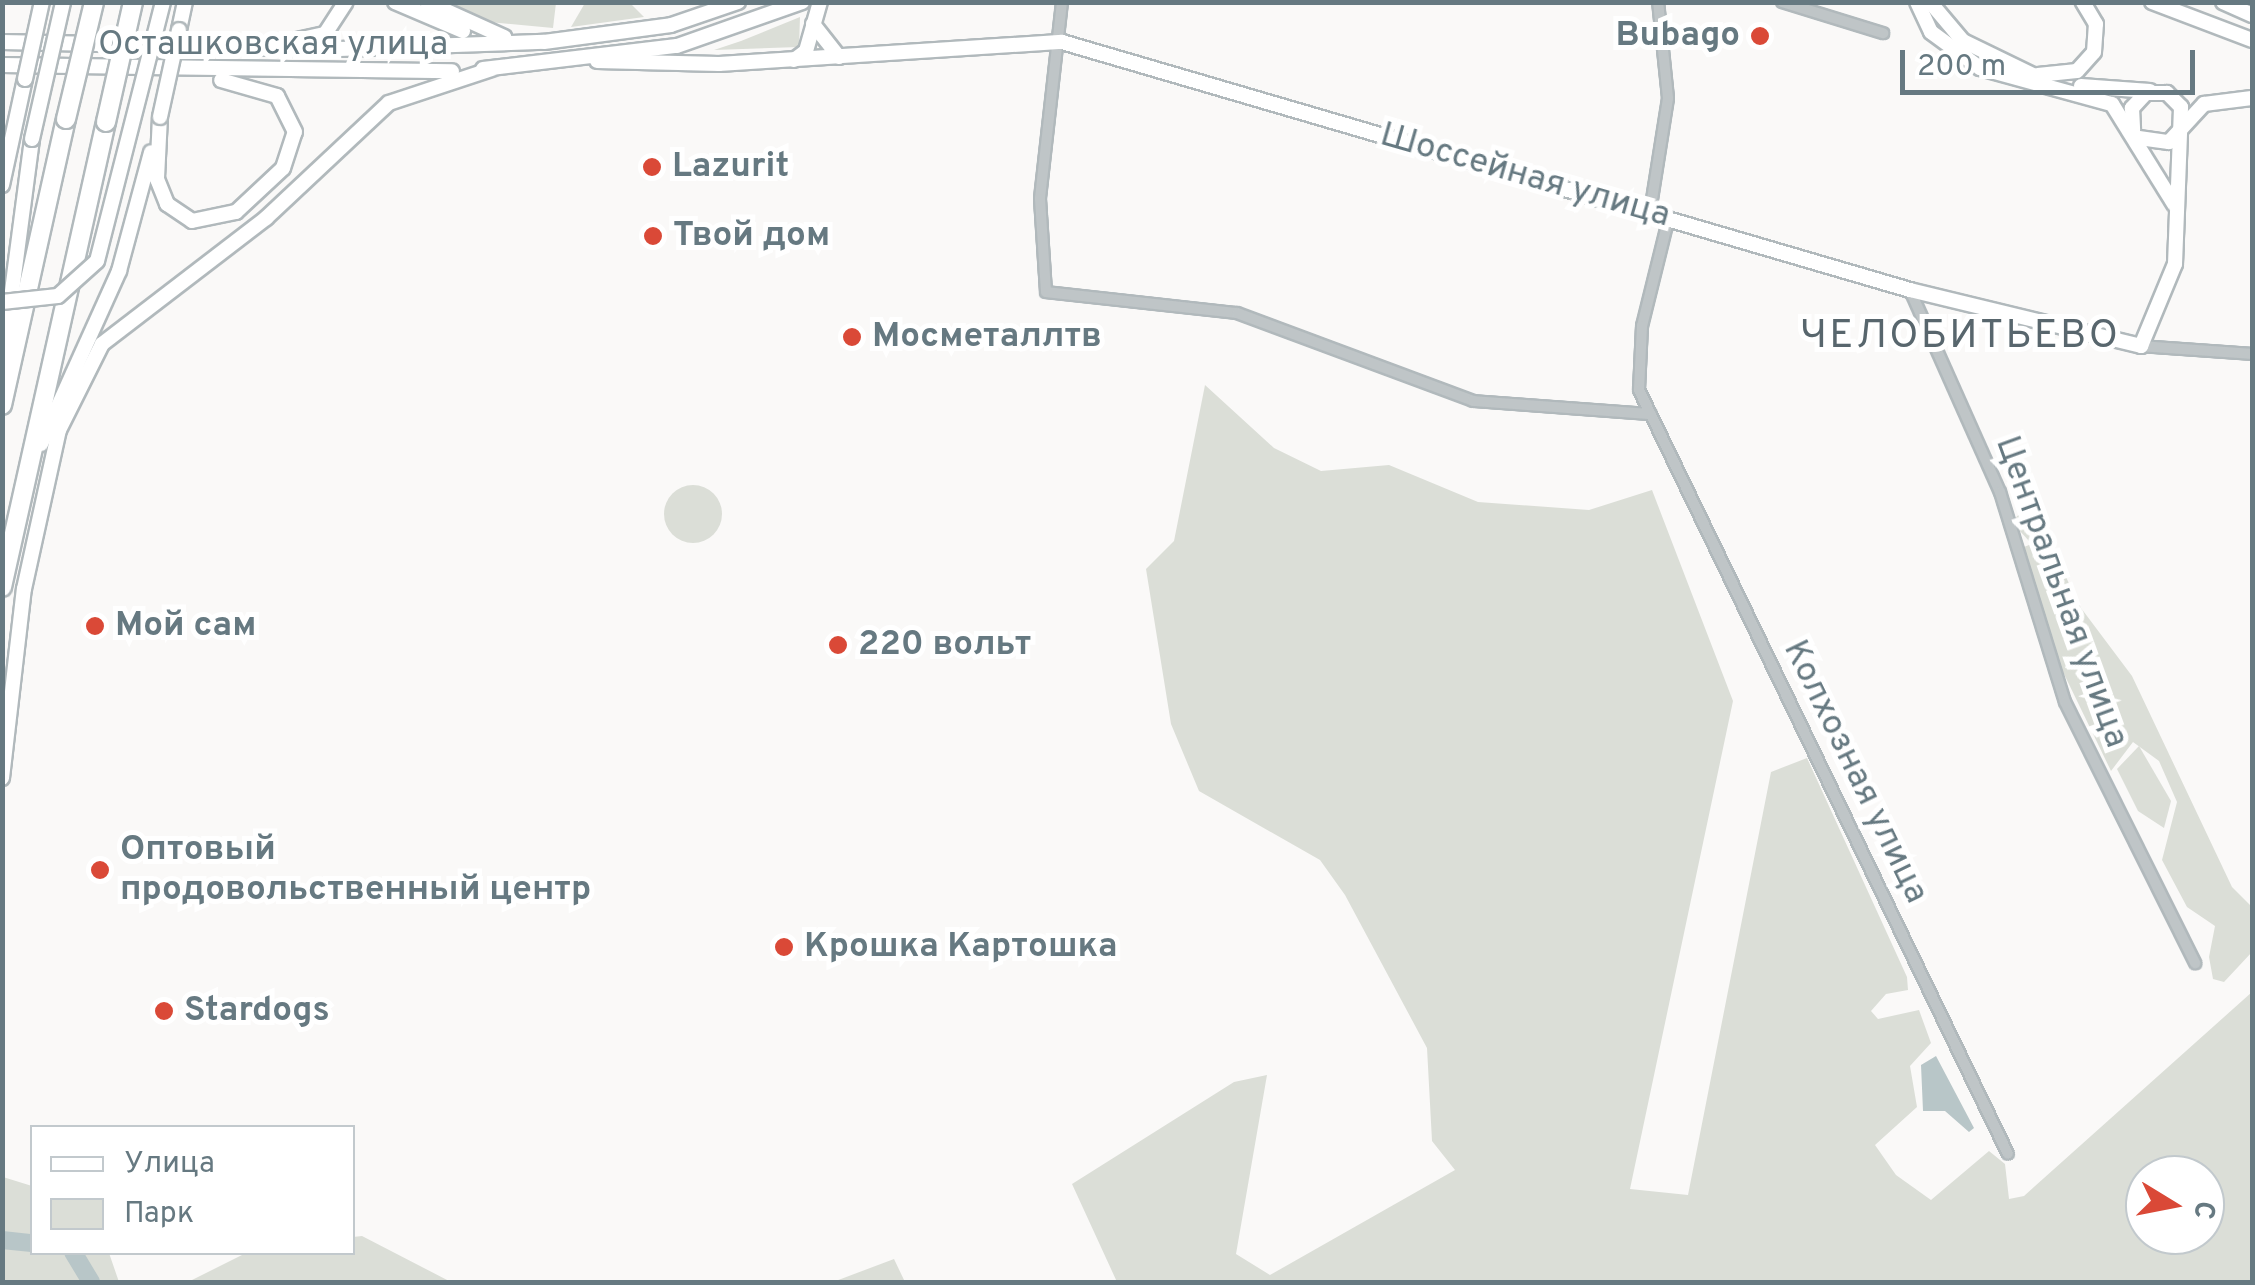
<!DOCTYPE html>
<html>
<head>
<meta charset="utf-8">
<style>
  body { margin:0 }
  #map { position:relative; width:2255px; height:1285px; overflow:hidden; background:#faf9f8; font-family:Overpass,sans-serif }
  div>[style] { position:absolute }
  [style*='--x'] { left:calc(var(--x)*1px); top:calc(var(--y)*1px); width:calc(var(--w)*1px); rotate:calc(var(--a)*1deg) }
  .green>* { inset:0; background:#dbded7; transform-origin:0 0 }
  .round { border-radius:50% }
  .water>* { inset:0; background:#b8c6c8 }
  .river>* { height:18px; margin:-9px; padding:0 9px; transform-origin:9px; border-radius:9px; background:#b8c6c8 }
  .roads { filter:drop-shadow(2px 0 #b1b9bc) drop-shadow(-2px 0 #b1b9bc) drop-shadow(0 2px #b1b9bc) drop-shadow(0 -2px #b1b9bc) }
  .street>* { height:10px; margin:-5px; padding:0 5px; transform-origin:5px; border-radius:5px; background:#bfc5c7 }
  .secondary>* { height:14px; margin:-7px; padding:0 7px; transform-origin:7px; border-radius:7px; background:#fff }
  .highway>* { height:18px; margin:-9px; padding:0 9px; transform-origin:9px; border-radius:9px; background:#fff }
  .bridges { filter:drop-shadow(2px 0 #b1b9bc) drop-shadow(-2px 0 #b1b9bc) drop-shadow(0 2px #b1b9bc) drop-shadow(0 -2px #b1b9bc) }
  .secondary-bridge>* { height:14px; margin:-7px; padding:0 7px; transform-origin:7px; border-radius:7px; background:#fff }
  .highway-bridge>* { height:18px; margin:-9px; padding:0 9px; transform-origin:9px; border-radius:9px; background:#fff }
  .dots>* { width:28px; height:28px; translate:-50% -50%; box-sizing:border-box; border:5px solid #fff; border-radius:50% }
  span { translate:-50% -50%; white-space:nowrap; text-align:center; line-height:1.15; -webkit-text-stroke:10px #fff; paint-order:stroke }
  .poi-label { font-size:35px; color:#667981; font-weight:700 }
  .right { translate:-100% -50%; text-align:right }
  .left { translate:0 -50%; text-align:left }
  .street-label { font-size:35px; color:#667981 }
  .quarter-label { font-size:40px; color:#58666d; letter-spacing:2.5px }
  .frame { position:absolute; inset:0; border:5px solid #667981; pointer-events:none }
  .legend { position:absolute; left:30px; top:1125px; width:325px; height:130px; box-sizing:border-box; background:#fff; border:2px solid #c2c9cd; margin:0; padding:12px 18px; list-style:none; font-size:30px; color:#667981 }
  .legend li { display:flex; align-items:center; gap:20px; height:50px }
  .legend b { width:50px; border:2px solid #c2c9cd }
  .north { position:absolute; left:2125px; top:1155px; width:100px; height:100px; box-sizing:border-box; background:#fff; border:2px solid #c2c9cd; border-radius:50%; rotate:100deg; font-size:28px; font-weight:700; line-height:40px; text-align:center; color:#667981 }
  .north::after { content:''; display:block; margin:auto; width:35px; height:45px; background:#da4937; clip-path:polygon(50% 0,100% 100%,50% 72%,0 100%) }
  .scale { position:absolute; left:1900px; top:50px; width:295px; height:45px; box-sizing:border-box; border:5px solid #667981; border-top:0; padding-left:12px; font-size:30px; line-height:35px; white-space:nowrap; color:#667981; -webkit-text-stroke:8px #fff; paint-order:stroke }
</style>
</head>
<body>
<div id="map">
  <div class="green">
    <div style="clip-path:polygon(437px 3px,556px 3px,553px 28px,468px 20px)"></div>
    <div style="clip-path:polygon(585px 3px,630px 3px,644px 17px,571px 27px)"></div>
    <div style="clip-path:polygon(800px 17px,799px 47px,714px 50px,741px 41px)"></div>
    <div style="clip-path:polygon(evenodd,1205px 385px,1274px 448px,1321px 471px,1389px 465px,1478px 502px,1589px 510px,1652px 490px,1733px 701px,1630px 1189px,1688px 1195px,1771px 772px,1807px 758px,1907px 977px,1908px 990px,1886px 994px,1871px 1011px,1878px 1019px,1919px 1010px,1931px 1043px,1910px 1066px,1917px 1107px,1875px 1145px,1896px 1175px,1931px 1200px,1989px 1151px,2005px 1164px,2009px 1199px,2024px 1196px,2252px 992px,2252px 1282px,1117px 1282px,1072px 1184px,1234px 1082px,1267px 1075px,1236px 1254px,1270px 1275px,1455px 1170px,1432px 1141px,1427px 1048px,1345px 895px,1320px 860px,1199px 791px,1171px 724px,1146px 569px,1174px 541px,1205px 385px,2145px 1175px,2205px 1175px,2205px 1235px,2145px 1235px,2145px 1175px)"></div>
    <div class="round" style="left:664px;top:485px;width:58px;height:58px"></div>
    <div style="left:2024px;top:510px;width:28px;height:17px;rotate:48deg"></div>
    <div style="clip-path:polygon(2047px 538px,2081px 608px,2132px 676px,2232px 887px,2252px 907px,2252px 952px,2224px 982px,2213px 979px,2209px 957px,2215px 926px,2187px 907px,2162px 860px,2177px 802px,2159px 761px,2133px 742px,2111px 771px,2049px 643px,2024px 547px)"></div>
    <div style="clip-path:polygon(2139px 746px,2171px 801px,2164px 828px,2138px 811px,2117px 769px)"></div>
    <div style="clip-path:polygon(3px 1177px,32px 1186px,32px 1252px,109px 1253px,119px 1282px,3px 1282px)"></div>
    <div style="clip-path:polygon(362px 1236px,451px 1282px,188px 1282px,246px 1253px,352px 1252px,353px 1237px)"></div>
    <div style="clip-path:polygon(894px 1259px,905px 1282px,833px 1282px)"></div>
  </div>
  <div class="water">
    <div style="clip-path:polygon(1936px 1056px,1974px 1128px,1969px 1132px,1945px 1111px,1923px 1111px,1921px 1065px)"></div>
  </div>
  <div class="river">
    <div style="--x:2;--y:1240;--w:30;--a:6"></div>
    <div style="--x:73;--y:1252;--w:35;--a:59"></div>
  </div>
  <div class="roads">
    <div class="street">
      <div style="--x:1062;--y:2;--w:198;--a:96.4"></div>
      <div style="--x:1040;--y:199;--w:93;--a:86.3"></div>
      <div style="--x:1046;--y:292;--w:192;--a:6.3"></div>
      <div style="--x:1237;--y:313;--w:252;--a:20.4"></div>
      <div style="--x:1473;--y:401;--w:178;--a:4.2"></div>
      <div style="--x:1782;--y:2;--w:106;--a:17.1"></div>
      <div style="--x:1650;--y:212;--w:115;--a:-81"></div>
      <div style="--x:1668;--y:98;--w:97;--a:-95.9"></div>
      <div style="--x:1669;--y:217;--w:112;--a:103.9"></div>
      <div style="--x:1642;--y:326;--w:64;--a:92.7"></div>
      <div style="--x:1639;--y:390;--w:848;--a:64.22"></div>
      <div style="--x:1910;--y:290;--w:221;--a:66"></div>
      <div style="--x:2000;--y:492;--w:220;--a:72.8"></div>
      <div style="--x:2065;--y:702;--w:292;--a:63.5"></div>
      <div style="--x:2141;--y:346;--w:111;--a:4.1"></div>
    </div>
    <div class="secondary">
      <div style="--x:395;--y:2;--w:74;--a:23.1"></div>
      <div style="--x:427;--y:2;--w:85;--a:24.4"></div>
      <div style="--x:1917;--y:2;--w:33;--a:65"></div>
      <div style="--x:1931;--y:32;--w:61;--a:36.3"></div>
      <div style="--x:1980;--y:68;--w:137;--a:15.3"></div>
      <div style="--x:2112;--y:104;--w:118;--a:58.2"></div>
      <div style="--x:1930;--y:2;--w:51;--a:49.8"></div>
      <div style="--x:1963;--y:41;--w:91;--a:26"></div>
      <div style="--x:2152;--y:2;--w:107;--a:20.8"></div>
      <div style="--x:2223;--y:2;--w:32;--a:24"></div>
      <div style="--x:813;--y:24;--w:42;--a:51.8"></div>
      <div style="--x:179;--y:30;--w:29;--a:-78"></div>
      <div style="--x:292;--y:41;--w:34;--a:-12"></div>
      <div style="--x:325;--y:34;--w:38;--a:-57"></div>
      <div style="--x:2;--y:42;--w:337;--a:1.2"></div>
      <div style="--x:339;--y:49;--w:205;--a:-2"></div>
      <div style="--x:544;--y:42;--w:128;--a:-7.6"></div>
      <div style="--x:671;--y:25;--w:71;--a:-18.9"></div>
      <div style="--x:794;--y:60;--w:15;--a:-37"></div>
      <div style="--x:806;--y:51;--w:51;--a:-74.1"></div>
      <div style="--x:597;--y:61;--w:122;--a:1.4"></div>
      <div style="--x:719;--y:64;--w:344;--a:-3.7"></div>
      <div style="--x:1062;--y:42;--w:884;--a:16.3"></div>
      <div style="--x:1910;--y:290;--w:238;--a:13.6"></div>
      <div style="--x:2141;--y:346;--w:89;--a:-67.5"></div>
      <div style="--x:2175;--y:264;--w:157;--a:-87.8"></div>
      <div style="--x:2181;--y:107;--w:20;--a:-135"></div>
      <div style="--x:2167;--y:93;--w:21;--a:180"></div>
      <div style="--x:2146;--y:93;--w:21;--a:133"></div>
      <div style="--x:2132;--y:108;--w:22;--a:87"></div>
      <div style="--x:2;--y:65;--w:450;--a:0.8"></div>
      <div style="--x:483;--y:69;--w:195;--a:-6.8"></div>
      <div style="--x:677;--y:46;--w:133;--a:-19.4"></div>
      <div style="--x:2038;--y:75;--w:39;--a:-6"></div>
      <div style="--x:2077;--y:71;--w:25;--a:-48"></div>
      <div style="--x:2094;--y:52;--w:28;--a:-86"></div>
      <div style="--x:2096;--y:24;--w:26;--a:-121"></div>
      <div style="--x:2081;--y:86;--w:69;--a:4.1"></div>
      <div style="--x:160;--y:117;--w:62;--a:92.8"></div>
      <div style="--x:157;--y:179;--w:27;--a:68"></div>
      <div style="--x:167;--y:204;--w:30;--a:34"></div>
      <div style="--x:192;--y:221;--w:45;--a:-11.6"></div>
      <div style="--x:236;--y:212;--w:64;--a:-43.1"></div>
      <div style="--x:283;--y:168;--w:38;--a:-72"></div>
      <div style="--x:295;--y:132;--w:40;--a:-116.6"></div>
      <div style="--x:277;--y:96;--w:58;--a:-164.1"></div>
      <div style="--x:2139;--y:138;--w:30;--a:8"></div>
      <div style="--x:2169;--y:142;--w:52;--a:-47.4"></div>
      <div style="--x:2204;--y:104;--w:48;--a:-7.1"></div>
      <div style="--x:2;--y:185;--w:108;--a:-77.8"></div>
      <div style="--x:2;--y:367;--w:230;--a:-82.5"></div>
      <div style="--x:41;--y:444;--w:190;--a:-65.7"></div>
      <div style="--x:119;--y:271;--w:123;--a:-74.9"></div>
      <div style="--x:2;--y:778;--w:190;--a:-83.4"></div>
      <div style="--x:24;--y:589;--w:163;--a:-77.6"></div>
      <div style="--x:59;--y:430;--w:96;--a:-63.4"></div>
      <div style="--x:102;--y:344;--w:207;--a:-37.5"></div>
      <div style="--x:266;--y:218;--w:168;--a:-43.1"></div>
      <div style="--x:389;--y:103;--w:108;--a:-18.3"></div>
    </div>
    <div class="highway">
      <div style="--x:2;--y:405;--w:293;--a:-77.4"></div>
      <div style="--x:2;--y:587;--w:476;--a:-77.4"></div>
    </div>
  </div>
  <div class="bridges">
    <div class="secondary-bridge">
      <div style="--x:25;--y:79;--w:79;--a:-77.6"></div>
      <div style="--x:160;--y:117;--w:89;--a:-77.7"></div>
      <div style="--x:32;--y:139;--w:140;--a:-77.2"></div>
      <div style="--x:2;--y:302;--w:56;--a:-6.1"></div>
      <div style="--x:58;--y:296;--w:52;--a:-41.9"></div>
      <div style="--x:97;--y:261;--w:267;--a:-75.7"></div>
    </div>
    <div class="highway-bridge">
      <div style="--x:66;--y:119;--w:120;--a:-76.5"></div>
      <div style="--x:106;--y:122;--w:123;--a:-77.3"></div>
    </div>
  </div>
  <div class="dots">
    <div style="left:1760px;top:36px;background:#da4937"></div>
    <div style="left:652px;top:167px;background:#da4937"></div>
    <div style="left:653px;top:236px;background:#da4937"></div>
    <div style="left:852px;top:337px;background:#da4937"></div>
    <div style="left:95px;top:626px;background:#da4937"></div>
    <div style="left:838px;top:645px;background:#da4937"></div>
    <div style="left:100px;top:870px;background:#da4937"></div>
    <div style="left:784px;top:947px;background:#da4937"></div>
    <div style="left:164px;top:1011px;background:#da4937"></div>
  </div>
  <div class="poi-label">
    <span class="right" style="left:1740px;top:36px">Bubago</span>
    <span class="left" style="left:672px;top:167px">Lazurit</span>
    <span class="left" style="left:673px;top:236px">Твой дом</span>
    <span class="left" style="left:872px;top:337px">Мосметаллтв</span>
    <span class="left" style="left:115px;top:626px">Мой сам</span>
    <span class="left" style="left:858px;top:645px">220 вольт</span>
    <span class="left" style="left:120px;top:870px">Оптовый<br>продовольственный центр</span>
    <span class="left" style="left:804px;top:947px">Крошка Картошка</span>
    <span class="left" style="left:184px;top:1011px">Stardogs</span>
  </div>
  <div class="street-label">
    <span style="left:273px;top:45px">Осташковская улица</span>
    <span style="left:1525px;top:176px;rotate:16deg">Шоссейная улица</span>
    <span style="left:2061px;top:592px;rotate:70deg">Центральная улица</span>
    <span style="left:1855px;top:772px;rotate:64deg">Колхозная улица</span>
  </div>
  <div class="quarter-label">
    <span style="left:1960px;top:337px">ЧЕЛОБИТЬЕВО</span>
  </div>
  <div class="frame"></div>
  <ul class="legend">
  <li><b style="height:12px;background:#fff"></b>Улица</li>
  <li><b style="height:28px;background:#dbded7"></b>Парк</li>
  </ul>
  <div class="north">С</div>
  <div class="scale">200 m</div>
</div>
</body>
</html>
